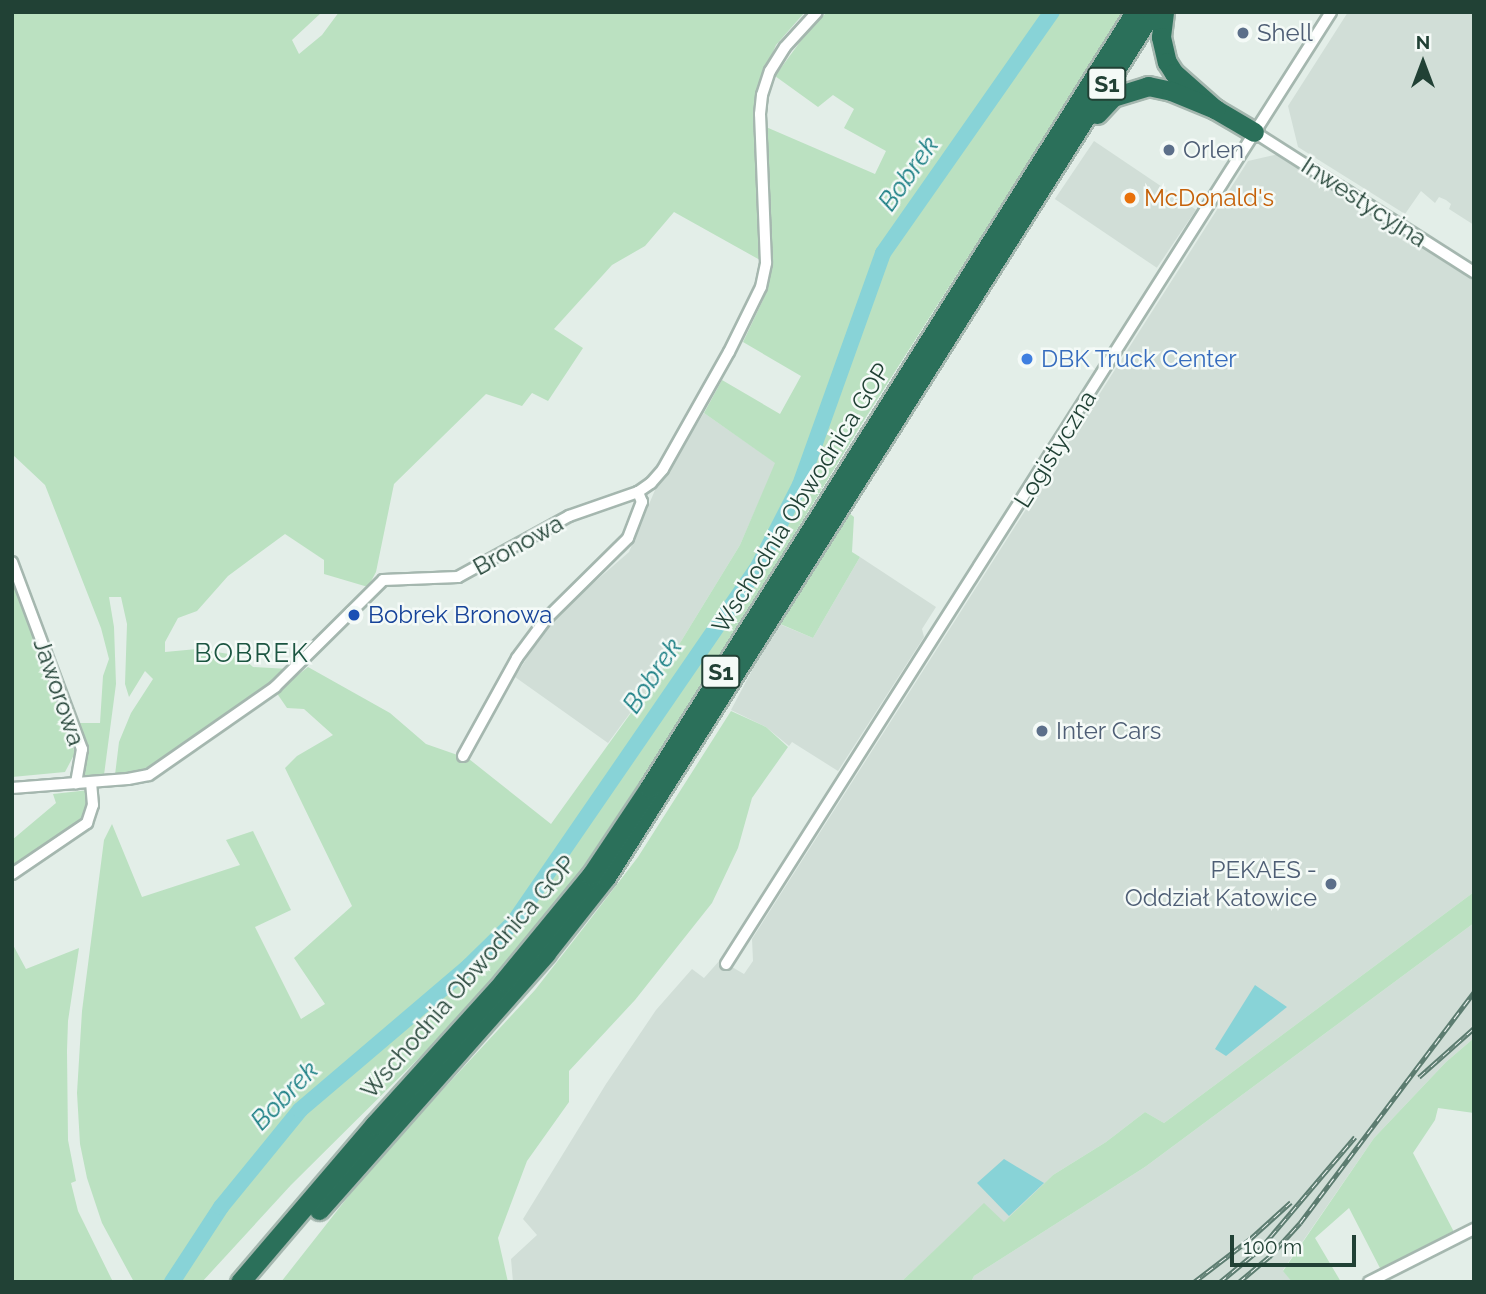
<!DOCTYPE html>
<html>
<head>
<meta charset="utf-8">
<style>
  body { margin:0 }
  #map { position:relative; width:1486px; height:1294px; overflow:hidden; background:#e3eee8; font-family:Raleway,sans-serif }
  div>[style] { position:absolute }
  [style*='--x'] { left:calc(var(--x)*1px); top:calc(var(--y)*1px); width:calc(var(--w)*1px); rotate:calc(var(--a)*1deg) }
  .built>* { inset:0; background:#d1ded7; transform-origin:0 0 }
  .green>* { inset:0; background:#bbe1c1 }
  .water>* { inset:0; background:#88d3d7 }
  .river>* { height:16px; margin:-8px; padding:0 8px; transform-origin:8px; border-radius:8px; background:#88d3d7 }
  .roads { filter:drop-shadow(2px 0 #a5b7af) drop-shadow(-2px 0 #a5b7af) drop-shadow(0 2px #a5b7af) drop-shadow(0 -2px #a5b7af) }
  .minor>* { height:10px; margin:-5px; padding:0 5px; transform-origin:5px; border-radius:5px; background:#fff }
  .motorway>* { height:19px; margin:-9.5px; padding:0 9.5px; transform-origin:9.5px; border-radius:9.5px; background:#2b705a }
  .rail>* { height:5px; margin-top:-2.5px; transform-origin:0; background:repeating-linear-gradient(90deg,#f4faf7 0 8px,#5c7c70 0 16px); box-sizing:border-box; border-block:2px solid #5c7c70 }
  .dots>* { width:19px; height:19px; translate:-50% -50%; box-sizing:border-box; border:4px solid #f4faf7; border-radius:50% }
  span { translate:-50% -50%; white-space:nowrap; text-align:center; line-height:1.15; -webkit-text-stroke:5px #f4faf7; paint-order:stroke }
  .shield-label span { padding:2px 5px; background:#f4faf7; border:2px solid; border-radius:5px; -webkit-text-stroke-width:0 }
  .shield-label { font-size:23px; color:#214135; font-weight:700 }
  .service-label { font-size:24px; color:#4e5e75 }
  .left { translate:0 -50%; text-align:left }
  .right { translate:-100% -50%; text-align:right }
  .food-label { font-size:24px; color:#c56008 }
  .street-label { font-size:24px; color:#214135 }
  .shop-label { font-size:24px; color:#366cbe }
  .transit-label { font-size:24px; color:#164399 }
  .water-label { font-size:26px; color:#167c82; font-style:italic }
  .neighbourhood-label { font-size:26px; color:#1b5541; letter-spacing:2px }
  .frame { position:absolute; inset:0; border:14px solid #214135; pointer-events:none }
  .north { position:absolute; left:1388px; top:28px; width:70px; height:70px; -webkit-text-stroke:5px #f4faf7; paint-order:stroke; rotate:0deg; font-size:19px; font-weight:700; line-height:28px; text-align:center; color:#214135 }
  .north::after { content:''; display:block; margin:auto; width:24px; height:32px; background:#214135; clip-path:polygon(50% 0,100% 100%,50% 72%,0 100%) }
  .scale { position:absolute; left:1230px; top:1235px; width:126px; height:32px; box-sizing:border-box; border:4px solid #214135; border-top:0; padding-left:9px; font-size:21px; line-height:24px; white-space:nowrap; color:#214135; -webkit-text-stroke:5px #f4faf7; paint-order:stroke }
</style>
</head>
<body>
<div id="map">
  <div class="built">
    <div style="clip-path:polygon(1348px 12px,1474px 12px,1474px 225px,1449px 209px,1451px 204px,1446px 200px,1439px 197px,1435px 203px,1421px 191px,1405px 214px,1298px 147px,1288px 106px)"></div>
    <div style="left:1094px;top:141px;width:123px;height:70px;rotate:34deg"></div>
    <div style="clip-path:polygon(1279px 154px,1474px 280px,1474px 892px,1164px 1123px,1145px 1112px,1106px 1142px,1053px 1175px,1004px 1223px,984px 1204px,901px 1282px,513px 1282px,511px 1259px,537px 1235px,523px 1219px,606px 1084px,656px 1010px,692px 969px,704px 978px,720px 960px,744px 974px,753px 961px,752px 939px,1248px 161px)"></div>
    <div style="clip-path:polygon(704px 413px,776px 463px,740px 545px,672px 656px,608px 743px,515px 677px,550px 621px,629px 552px,655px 490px)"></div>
    <div style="clip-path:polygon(860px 557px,936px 607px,922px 629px,924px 637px,838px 771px,792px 742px,789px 746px,766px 727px,731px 710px,777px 623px,813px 638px)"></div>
    <div style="clip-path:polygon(1474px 923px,1474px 1038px,1446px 1062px,1374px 1138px,1283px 1270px,1292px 1282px,971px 1282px,974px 1276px,1145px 1167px)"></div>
  </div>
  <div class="green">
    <div style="clip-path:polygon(12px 12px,322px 12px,292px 40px,299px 54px,322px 35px,339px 12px,805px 12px,776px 45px,758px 88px,761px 157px,766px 127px,875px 174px,886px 151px,844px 128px,854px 109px,833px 95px,818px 107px,775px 76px,808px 31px,827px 12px,1124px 12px,861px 425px,662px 751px,577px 881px,516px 956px,435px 1042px,291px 1185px,202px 1282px,134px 1282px,102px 1223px,87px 1178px,80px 1144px,77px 1093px,82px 1011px,104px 840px,112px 824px,142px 897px,240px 865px,226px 840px,253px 831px,291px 910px,255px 927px,301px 1019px,325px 1004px,294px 958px,352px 906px,285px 768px,297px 756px,333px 735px,304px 709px,287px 708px,276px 692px,308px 667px,390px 713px,426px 744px,469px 759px,551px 824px,672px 656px,740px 545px,775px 463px,704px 413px,722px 380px,780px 414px,801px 376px,743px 342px,763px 300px,771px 262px,760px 260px,674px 212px,645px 246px,612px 265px,554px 329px,583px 348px,548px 401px,532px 393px,522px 406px,486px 394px,394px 484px,376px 572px,368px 587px,324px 574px,324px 560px,285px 534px,228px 576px,197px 611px,178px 618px,165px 642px,165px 652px,197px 649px,229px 654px,244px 659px,253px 667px,289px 669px,159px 763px,129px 774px,115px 775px,119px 742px,131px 713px,153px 679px,145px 671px,129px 697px,125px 684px,127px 624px,121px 597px,109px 597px,114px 627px,116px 684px,104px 775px,81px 777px,88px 752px,78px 723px,100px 723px,103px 676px,109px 659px,101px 628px,45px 485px,12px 454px)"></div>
    <div style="clip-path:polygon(849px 513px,854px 517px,852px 552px,860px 557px,813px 638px,778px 623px)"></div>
    <div style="clip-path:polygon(12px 579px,75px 753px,65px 772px,12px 777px)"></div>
    <div style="clip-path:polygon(731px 711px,766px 727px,788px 747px,752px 798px,738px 848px,712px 903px,635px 1000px,569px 1071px,569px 1102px,527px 1161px,498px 1238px,508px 1282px,281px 1282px,373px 1165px,535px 990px,585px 926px,638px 857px)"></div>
    <div style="clip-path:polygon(89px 790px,87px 819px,13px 867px,12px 840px,56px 803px,53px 794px)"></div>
    <div style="clip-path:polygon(1474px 892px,1474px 923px,1145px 1167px,974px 1276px,971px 1282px,901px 1282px,984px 1203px,1004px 1222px,1053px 1175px,1106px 1142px,1145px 1112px,1164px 1123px)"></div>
    <div style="clip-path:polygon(12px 943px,26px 969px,79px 948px,68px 1021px,67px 1051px,68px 1140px,76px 1181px,71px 1183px,78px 1211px,113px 1282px,12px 1282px)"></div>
    <div style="clip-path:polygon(1474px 1038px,1474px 1113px,1438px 1108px,1435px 1120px,1413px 1153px,1454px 1232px,1381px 1270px,1349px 1208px,1315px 1238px,1341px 1282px,1292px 1282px,1283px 1271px,1374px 1138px,1446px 1062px)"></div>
  </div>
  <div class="water">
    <div style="clip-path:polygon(1255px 985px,1287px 1007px,1226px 1056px,1215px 1049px)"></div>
    <div style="clip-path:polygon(1004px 1159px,1044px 1183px,1009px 1216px,977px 1183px)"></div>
  </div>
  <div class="river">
    <div style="--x:172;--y:1282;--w:90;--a:-56.8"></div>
    <div style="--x:221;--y:1207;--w:125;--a:-50.8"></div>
    <div style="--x:300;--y:1110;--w:222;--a:-40.4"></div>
    <div style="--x:469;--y:966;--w:63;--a:-44.4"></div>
    <div style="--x:514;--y:922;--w:433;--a:-55.5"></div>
    <div style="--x:759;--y:565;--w:90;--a:-62.9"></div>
    <div style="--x:800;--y:485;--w:246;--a:-70.3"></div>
    <div style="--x:883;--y:253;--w:294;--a:-55"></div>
  </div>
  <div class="roads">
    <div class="minor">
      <div style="--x:1254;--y:132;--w:261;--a:32.5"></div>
      <div style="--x:12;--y:562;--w:200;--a:69.5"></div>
      <div style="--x:82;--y:749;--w:35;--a:100"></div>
      <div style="--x:463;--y:756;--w:112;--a:-61.1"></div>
      <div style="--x:517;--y:658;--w:49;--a:-53.4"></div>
      <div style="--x:546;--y:619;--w:115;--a:-44.6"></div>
      <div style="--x:628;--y:538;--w:39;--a:-69"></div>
      <div style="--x:642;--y:502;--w:11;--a:-112"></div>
      <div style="--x:12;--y:788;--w:116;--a:-4.4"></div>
      <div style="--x:128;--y:779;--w:21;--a:-11"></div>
      <div style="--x:149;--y:775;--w:154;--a:-34.9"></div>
      <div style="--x:275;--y:687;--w:152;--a:-44.7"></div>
      <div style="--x:383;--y:580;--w:75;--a:-2.3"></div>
      <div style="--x:458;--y:577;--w:127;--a:-28.8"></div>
      <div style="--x:569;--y:516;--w:73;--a:-19.2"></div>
      <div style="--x:638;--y:492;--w:16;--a:-35"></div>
      <div style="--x:651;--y:483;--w:18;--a:-49"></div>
      <div style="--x:663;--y:469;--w:134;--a:-60.6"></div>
      <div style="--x:729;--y:352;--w:72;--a:-63.8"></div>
      <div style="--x:761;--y:287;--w:25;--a:-78"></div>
      <div style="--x:766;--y:263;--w:149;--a:-92.3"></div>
      <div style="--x:760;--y:114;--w:19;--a:-84"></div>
      <div style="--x:762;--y:95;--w:25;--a:-72"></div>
      <div style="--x:770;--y:71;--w:28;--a:-58"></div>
      <div style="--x:785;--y:47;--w:47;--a:-47.6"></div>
      <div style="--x:12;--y:874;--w:91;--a:-34.2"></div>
      <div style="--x:87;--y:823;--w:19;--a:-72"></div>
      <div style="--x:93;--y:805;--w:23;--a:-95"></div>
      <div style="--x:726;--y:964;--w:1128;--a:-57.56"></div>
      <div style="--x:1369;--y:1282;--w:118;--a:-26.8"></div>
    </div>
    <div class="motorway">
      <div style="--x:1164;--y:12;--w:25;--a:97"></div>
      <div style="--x:1161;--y:37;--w:26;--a:77"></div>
      <div style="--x:1167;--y:62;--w:13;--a:58"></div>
      <div style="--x:1174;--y:73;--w:55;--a:41.3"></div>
      <div style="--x:1215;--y:109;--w:45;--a:30.5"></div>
      <div style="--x:1097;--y:114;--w:23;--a:-47"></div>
      <div style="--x:1113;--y:97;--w:37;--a:-17"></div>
      <div style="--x:1148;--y:86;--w:24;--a:12"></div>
      <div style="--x:1171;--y:91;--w:48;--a:22.2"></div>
      <div style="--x:319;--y:1210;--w:343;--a:-48.5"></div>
      <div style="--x:546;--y:953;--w:97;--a:-51.7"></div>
      <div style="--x:606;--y:877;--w:1023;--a:-57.74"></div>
      <div style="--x:240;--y:1282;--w:206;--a:-49.5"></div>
      <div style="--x:374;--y:1125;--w:193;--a:-47.9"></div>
      <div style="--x:503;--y:982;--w:139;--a:-50.6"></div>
      <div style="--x:591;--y:875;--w:105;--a:-56.3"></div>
      <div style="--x:649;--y:788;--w:916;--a:-57.94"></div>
    </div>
  </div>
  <div class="rail">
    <div style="--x:1419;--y:1077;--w:74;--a:-41.7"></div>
    <div style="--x:1194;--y:1282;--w:71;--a:-37.5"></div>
    <div style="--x:1250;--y:1239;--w:55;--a:-42.1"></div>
    <div style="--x:1220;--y:1282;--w:52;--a:-39.5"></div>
    <div style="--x:1260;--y:1249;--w:147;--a:-49.7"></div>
    <div style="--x:1239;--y:1282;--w:39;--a:-40"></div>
    <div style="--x:1269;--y:1257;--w:46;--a:-47.6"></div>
    <div style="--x:1300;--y:1223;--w:289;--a:-53"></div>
  </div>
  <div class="dots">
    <div style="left:1243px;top:33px;background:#5c6f8a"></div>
    <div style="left:1169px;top:150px;background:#5c6f8a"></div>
    <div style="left:1130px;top:198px;background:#e8710a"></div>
    <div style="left:1027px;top:359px;background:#3f7fe0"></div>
    <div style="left:354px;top:615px;background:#1a4fb4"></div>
    <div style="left:1042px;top:731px;background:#5c6f8a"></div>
    <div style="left:1331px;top:884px;background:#5c6f8a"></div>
  </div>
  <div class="shield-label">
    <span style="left:1107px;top:84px">S1</span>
    <span style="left:721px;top:672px">S1</span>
  </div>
  <div class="service-label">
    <span class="left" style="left:1257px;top:33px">Shell</span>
    <span class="left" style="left:1183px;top:150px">Orlen</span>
    <span class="left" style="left:1056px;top:731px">Inter Cars</span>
    <span class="right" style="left:1317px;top:884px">PEKAES -<br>Oddział Katowice</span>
  </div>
  <div class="food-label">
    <span class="left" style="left:1144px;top:198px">McDonald's</span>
  </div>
  <div class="street-label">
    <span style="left:1364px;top:202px;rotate:33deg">Inwestycyjna</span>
    <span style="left:1055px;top:449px;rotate:-58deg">Logistyczna</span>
    <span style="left:801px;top:498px;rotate:-58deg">Wschodnia Obwodnica GOP</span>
    <span style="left:518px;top:545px;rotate:-29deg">Bronowa</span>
    <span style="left:59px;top:692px;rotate:71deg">Jaworowa</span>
    <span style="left:468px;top:977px;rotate:-49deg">Wschodnia Obwodnica GOP</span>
  </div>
  <div class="shop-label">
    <span class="left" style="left:1041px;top:359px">DBK Truck Center</span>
  </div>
  <div class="transit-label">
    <span class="left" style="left:368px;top:615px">Bobrek Bronowa</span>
  </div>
  <div class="water-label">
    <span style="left:909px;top:174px;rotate:-55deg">Bobrek</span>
    <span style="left:653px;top:676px;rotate:-56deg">Bobrek</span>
    <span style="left:285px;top:1096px;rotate:-46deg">Bobrek</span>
  </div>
  <div class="neighbourhood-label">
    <span style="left:252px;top:654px">BOBREK</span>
  </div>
  <div class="frame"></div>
  <div class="north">N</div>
  <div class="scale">100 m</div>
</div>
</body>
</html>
